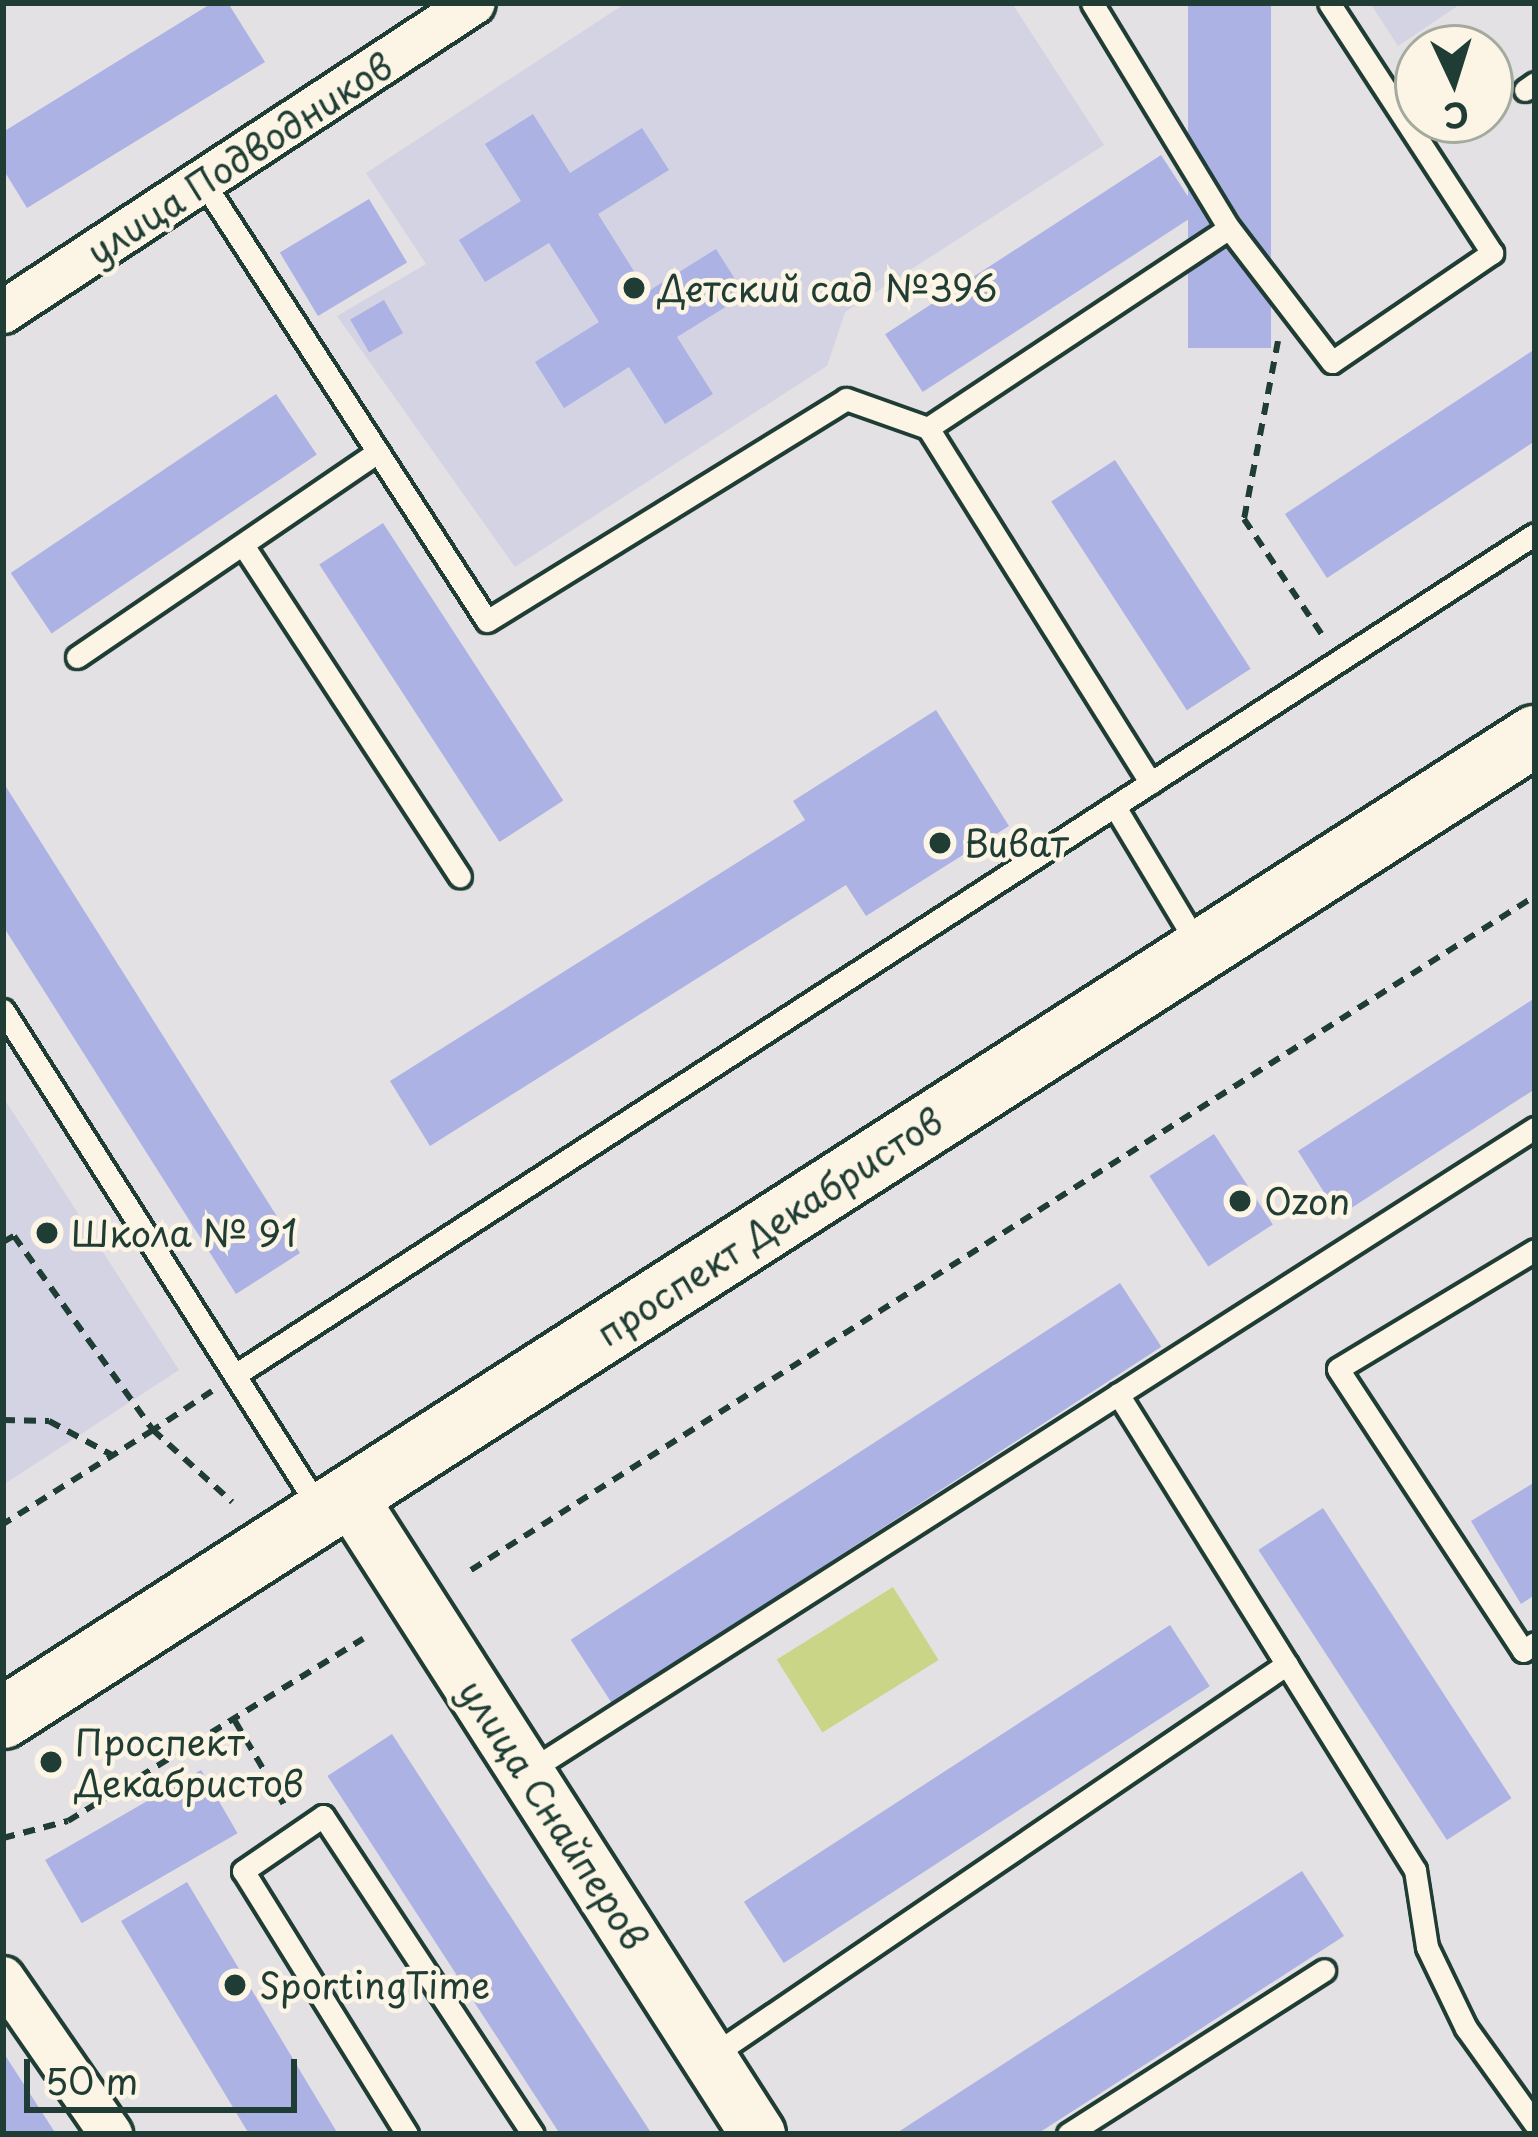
<!DOCTYPE html>
<html>
<head>
<meta charset="utf-8">
<style>
  body { margin:0 }
  #map { position:relative; width:1538px; height:2137px; overflow:hidden; background:#e4e1e4; font-family:"Playpen Sans",sans-serif }
  div>[style] { position:absolute }
  [style*='--x'] { left:calc(var(--x)*1px); top:calc(var(--y)*1px); width:calc(var(--w)*1px); rotate:calc(var(--a)*1deg) }
  .built>* { inset:0; background:#d3d3e4 }
  .green>* { inset:0; background:#cad588; transform-origin:0 0 }
  .building>* { inset:0; background:#acb2e3; transform-origin:0 0 }
  .path>* { height:6px; margin-top:-3px; transform-origin:0; background:repeating-linear-gradient(90deg,#1f3d34 0 12px,transparent 0 21px) }
  .roads { filter:drop-shadow(3px 0 #1f3d34) drop-shadow(-3px 0 #1f3d34) drop-shadow(0 3px #1f3d34) drop-shadow(0 -3px #1f3d34) }
  .service>* { height:21px; margin:-10.5px; padding:0 10.5px; transform-origin:10.5px; border-radius:10.5px; background:#fcf5e5 }
  .minor>* { height:42px; margin:-21px; padding:0 21px; transform-origin:21px; border-radius:21px; background:#fcf5e5 }
  .tertiary>* { height:54px; margin:-27px; padding:0 27px; transform-origin:27px; border-radius:27px; background:#fcf5e5 }
  .secondary>* { height:60px; margin:-30px; padding:0 30px; transform-origin:30px; border-radius:30px; background:#fcf5e5 }
  .dots>* { width:33px; height:33px; translate:-50% -50%; box-sizing:border-box; border:6px solid #fcf5e5; border-radius:50% }
  span { translate:-50% -50%; white-space:nowrap; text-align:center; line-height:1.15; -webkit-text-stroke:9px #fcf5e5; paint-order:stroke }
  .street-label { font-size:36px; color:#1f3d34 }
  .poi-label { font-size:36px; color:#1f3d34 }
  .left { translate:0 -50%; text-align:left }
  .frame { position:absolute; inset:0; border:6px solid #1f3d34; pointer-events:none }
  .north { position:absolute; left:1394px; top:24px; width:120px; height:120px; box-sizing:border-box; background:#fcf5e5; border:3px solid #a4ab9e; border-radius:50%; rotate:176deg; font-size:33px; font-weight:700; line-height:48px; text-align:center; color:#1f3d34 }
  .north::after { content:''; display:block; margin:auto; width:42px; height:54px; background:#1f3d34; clip-path:polygon(50% 0,100% 100%,50% 72%,0 100%) }
  .scale { position:absolute; left:24px; top:2059px; width:273px; height:54px; box-sizing:border-box; border:6px solid #1f3d34; border-top:0; padding-left:15px; font-size:36px; line-height:42px; white-space:nowrap; color:#1f3d34; -webkit-text-stroke:9px #fcf5e5; paint-order:stroke }
</style>
</head>
<body>
<div id="map">
  <div class="built">
    <div style="clip-path:polygon(626px 3px,1012px 3px,1104px 145px,845px 312px,827px 366px,515px 567px,337px 316px,426px 264px,366px 173px)"></div>
    <div style="clip-path:polygon(1370px 3px,1462px 3px,1398px 46px)"></div>
    <div style="clip-path:polygon(3px 1097px,179px 1370px,3px 1485px)"></div>
  </div>
  <div class="green">
    <div style="left:893px;top:1587px;width:86px;height:137px;rotate:58deg"></div>
  </div>
  <div class="building">
    <div style="clip-path:polygon(212px 3px,228px 3px,265px 62px,27px 208px,3px 169px,3px 132px)"></div>
    <div style="left:1188px;top:3px;width:83px;height:345px"></div>
    <div style="clip-path:polygon(533px 114px,570px 173px,642px 128px,669px 170px,598px 214px,647px 292px,716px 249px,745px 295px,677px 337px,713px 394px,665px 424px,629px 367px,564px 408px,535px 362px,599px 322px,549px 243px,485px 282px,459px 240px,521px 201px,485px 144px)"></div>
    <div style="left:1161px;top:155px;width:69px;height:329px;rotate:57deg"></div>
    <div style="left:369px;top:199px;width:74px;height:104px;rotate:59deg"></div>
    <div style="left:384px;top:300px;width:38px;height:39px;rotate:60deg"></div>
    <div style="clip-path:polygon(1535px 349px,1535px 441px,1327px 578px,1285px 514px)"></div>
    <div style="left:276px;top:394px;width:73px;height:320px;rotate:56deg"></div>
    <div style="left:1115px;top:460px;width:249px;height:76px;rotate:57deg"></div>
    <div style="left:383px;top:523px;width:331px;height:76px;rotate:57deg"></div>
    <div style="clip-path:polygon(936px 710px,1009px 826px,866px 916px,846px 885px,430px 1146px,390px 1081px,805px 820px,793px 801px)"></div>
    <div style="clip-path:polygon(3px 782px,300px 1253px,236px 1294px,3px 926px)"></div>
    <div style="clip-path:polygon(1535px 998px,1535px 1089px,1339px 1216px,1298px 1151px)"></div>
    <div style="left:1214px;top:1134px;width:108px;height:77px;rotate:57deg"></div>
    <div style="left:1120px;top:1283px;width:76px;height:655px;rotate:57deg"></div>
    <div style="clip-path:polygon(1535px 1482px,1535px 1595px,1521px 1604px,1471px 1521px)"></div>
    <div style="left:1323px;top:1508px;width:346px;height:77px;rotate:57deg"></div>
    <div style="left:1170px;top:1625px;width:73px;height:508px;rotate:57deg"></div>
    <div style="left:392px;top:1734px;width:475px;height:77px;rotate:57deg"></div>
    <div style="left:201px;top:1770px;width:73px;height:180px;rotate:60deg"></div>
    <div style="clip-path:polygon(1302px 1871px,1344px 1936px,1174px 2046px,1037px 2134px,895px 2134px)"></div>
    <div style="clip-path:polygon(187px 1882px,338px 2134px,249px 2134px,121px 1921px)"></div>
    <div style="clip-path:polygon(3px 2052px,56px 2134px,3px 2134px)"></div>
  </div>
  <div class="path">
    <div style="--x:1278;--y:341;--w:181;--a:100.8"></div>
    <div style="--x:1244;--y:519;--w:141;--a:56"></div>
    <div style="--x:3;--y:1242;--w:13;--a:-29"></div>
    <div style="--x:14;--y:1236;--w:239;--a:54.4"></div>
    <div style="--x:153;--y:1430;--w:177;--a:147.9"></div>
    <div style="--x:212;--y:1391;--w:71;--a:146.5"></div>
    <div style="--x:153;--y:1430;--w:107;--a:42.3"></div>
    <div style="--x:3;--y:1420;--w:46;--a:1.2"></div>
    <div style="--x:49;--y:1421;--w:72;--a:28.4"></div>
    <div style="--x:471;--y:1570;--w:1260;--a:-32.35"></div>
    <div style="--x:235;--y:1721;--w:101;--a:59.6"></div>
    <div style="--x:3;--y:1838;--w:67;--a:-14.7"></div>
    <div style="--x:68;--y:1821;--w:347;--a:-31.7"></div>
  </div>
  <div class="roads">
    <div class="service">
      <div style="--x:1092;--y:3;--w:263;--a:58.7"></div>
      <div style="--x:1229;--y:228;--w:169;--a:52.5"></div>
      <div style="--x:1332;--y:362;--w:194;--a:-34.3"></div>
      <div style="--x:1492;--y:253;--w:298;--a:-123.1"></div>
      <div style="--x:1525;--y:90;--w:12;--a:-35"></div>
      <div style="--x:204;--y:183;--w:521;--a:57.13"></div>
      <div style="--x:487;--y:621;--w:422;--a:-31.7"></div>
      <div style="--x:846;--y:399;--w:87;--a:19.5"></div>
      <div style="--x:928;--y:428;--w:419;--a:57.9"></div>
      <div style="--x:928;--y:428;--w:361;--a:-33.6"></div>
      <div style="--x:243;--y:545;--w:396;--a:56.8"></div>
      <div style="--x:77;--y:657;--w:364;--a:-34.3"></div>
      <div style="--x:1115;--y:807;--w:161;--a:59"></div>
      <div style="--x:3;--y:1010;--w:593;--a:57.6"></div>
      <div style="--x:1535;--y:1250;--w:230;--a:148.9"></div>
      <div style="--x:1338;--y:1369;--w:337;--a:56.7"></div>
      <div style="--x:1523;--y:1651;--w:14;--a:-34"></div>
      <div style="--x:235;--y:1375;--w:1548;--a:-32.9"></div>
      <div style="--x:1118;--y:1394;--w:561;--a:58.04"></div>
      <div style="--x:1415;--y:1870;--w:78;--a:81.1"></div>
      <div style="--x:1427;--y:1947;--w:90;--a:64.3"></div>
      <div style="--x:1466;--y:2028;--w:118;--a:54.3"></div>
      <div style="--x:529;--y:1771;--w:1194;--a:-32.59"></div>
      <div style="--x:710;--y:2057;--w:698;--a:-34.26"></div>
      <div style="--x:407;--y:2134;--w:310;--a:-121.9"></div>
      <div style="--x:243;--y:1871;--w:97;--a:-34.5"></div>
      <div style="--x:323;--y:1816;--w:381;--a:56.6"></div>
      <div style="--x:1068;--y:2134;--w:304;--a:-32.6"></div>
    </div>
    <div class="minor">
      <div style="--x:3;--y:312;--w:563;--a:-33.27"></div>
      <div style="--x:3;--y:1978;--w:190;--a:55.3"></div>
    </div>
    <div class="tertiary">
      <div style="--x:349;--y:1496;--w:758;--a:57.34"></div>
    </div>
    <div class="secondary">
      <div style="--x:3;--y:1718;--w:1820;--a:-32.66"></div>
    </div>
  </div>
  <div class="dots">
    <div style="left:634px;top:288px;background:#1f3d34"></div>
    <div style="left:940px;top:843px;background:#1f3d34"></div>
    <div style="left:1240px;top:1201px;background:#1f3d34"></div>
    <div style="left:47px;top:1233px;background:#1f3d34"></div>
    <div style="left:51px;top:1762px;background:#1f3d34"></div>
    <div style="left:235px;top:1985px;background:#1f3d34"></div>
  </div>
  <div class="street-label">
    <span style="left:239px;top:158px;rotate:-33deg">улица Подводников</span>
    <span style="left:769px;top:1226px;rotate:-33deg">проспект Декабристов</span>
    <span style="left:554px;top:1814px;rotate:57deg">улица Снайперов</span>
  </div>
  <div class="poi-label">
    <span class="left" style="left:658px;top:288px">Детский сад №396</span>
    <span class="left" style="left:964px;top:843px">Виват</span>
    <span class="left" style="left:1264px;top:1201px">Ozon</span>
    <span class="left" style="left:71px;top:1233px">Школа № 91</span>
    <span class="left" style="left:75px;top:1762px">Проспект<br>Декабристов</span>
    <span class="left" style="left:259px;top:1985px">SportingTime</span>
  </div>
  <div class="frame"></div>
  <div class="north">С</div>
  <div class="scale">50 m</div>
</div>
</body>
</html>
